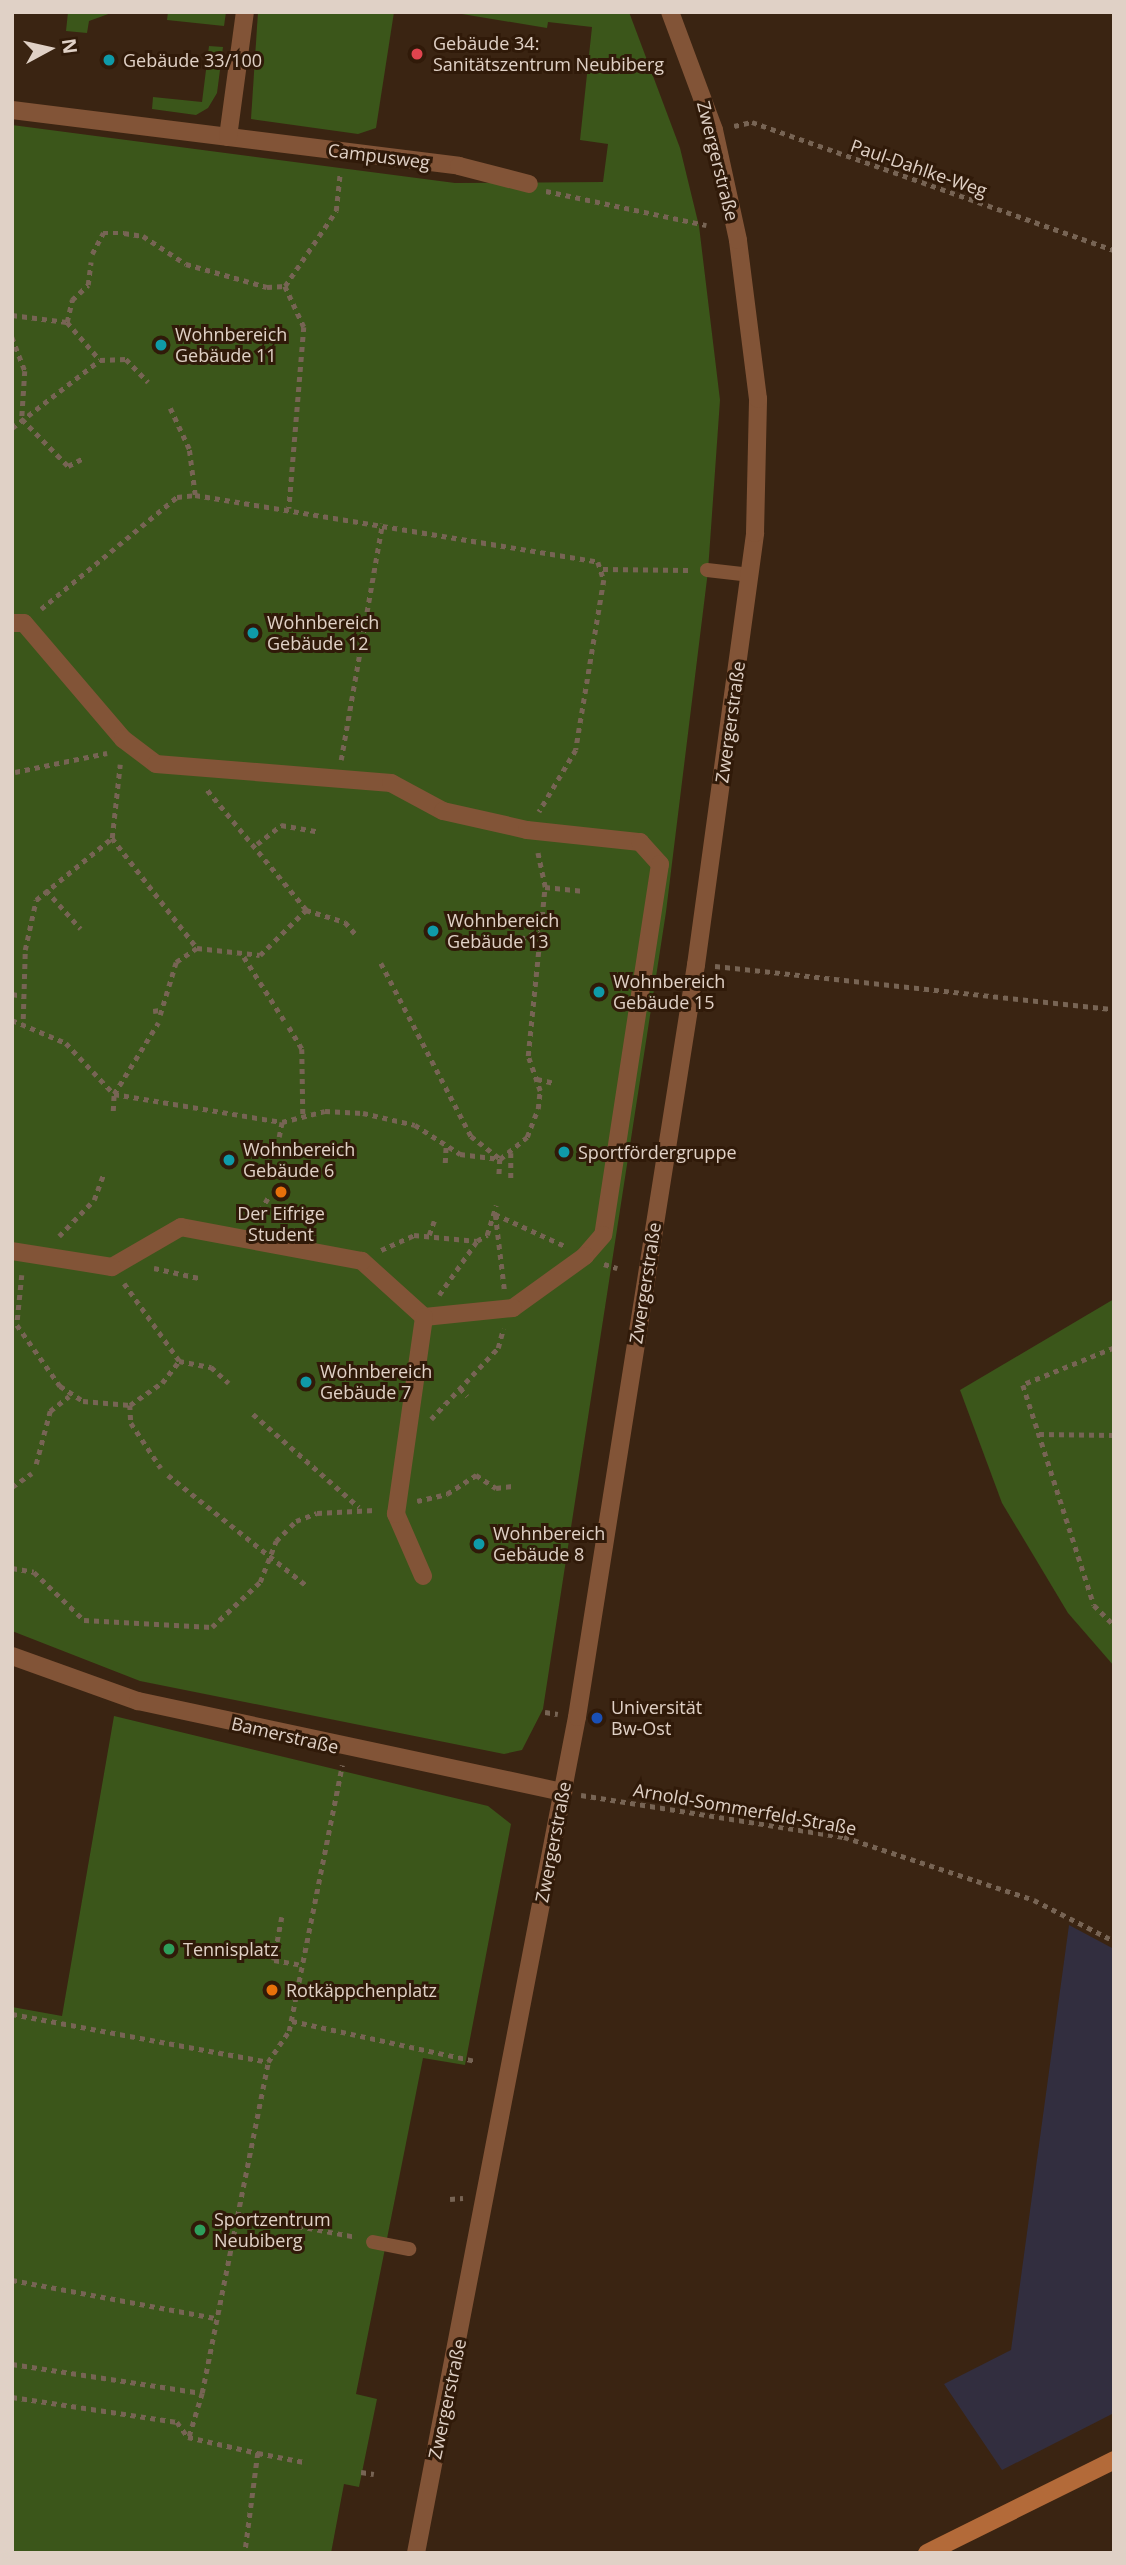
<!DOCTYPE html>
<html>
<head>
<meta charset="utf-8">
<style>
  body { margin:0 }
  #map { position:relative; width:1126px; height:2565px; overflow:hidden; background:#3a2412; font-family:"Open Sans",sans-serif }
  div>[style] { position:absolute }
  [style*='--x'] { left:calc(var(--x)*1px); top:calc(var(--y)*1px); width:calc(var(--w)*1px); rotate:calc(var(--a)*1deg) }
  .industrial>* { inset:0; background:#322e3f }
  .green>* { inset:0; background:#3b561a }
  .path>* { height:4.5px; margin-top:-2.25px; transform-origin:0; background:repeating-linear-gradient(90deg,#776454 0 5px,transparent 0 10px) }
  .lane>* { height:14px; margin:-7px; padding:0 7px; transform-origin:7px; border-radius:7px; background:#825437 }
  .street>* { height:18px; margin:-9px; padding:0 9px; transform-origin:9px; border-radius:9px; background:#825437 }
  .secondary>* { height:18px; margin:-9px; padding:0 9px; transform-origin:9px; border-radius:9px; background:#b36a39 }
  .dots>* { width:19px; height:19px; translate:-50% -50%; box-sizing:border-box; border:4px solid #301a09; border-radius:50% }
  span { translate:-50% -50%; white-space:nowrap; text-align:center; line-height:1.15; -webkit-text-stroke:6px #301a09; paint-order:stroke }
  .poi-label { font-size:18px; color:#e0d1c6 }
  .left { translate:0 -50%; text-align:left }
  .street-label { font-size:18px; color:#e0d1c6 }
  .frame { position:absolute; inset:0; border:14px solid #e0d1c6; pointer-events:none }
  .north { position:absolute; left:14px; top:14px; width:70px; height:70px; -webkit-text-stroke:5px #301a09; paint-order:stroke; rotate:82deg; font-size:19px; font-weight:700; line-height:28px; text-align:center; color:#e0d1c6 }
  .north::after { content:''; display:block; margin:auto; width:24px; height:32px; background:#e0d1c6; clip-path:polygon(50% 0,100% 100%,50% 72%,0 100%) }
</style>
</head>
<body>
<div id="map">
  <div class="industrial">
    <div style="clip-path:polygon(1069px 1925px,1114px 1949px,1114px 2413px,1002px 2470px,944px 2384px,1011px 2350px)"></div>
  </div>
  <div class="green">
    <div style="clip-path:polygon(68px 12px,114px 12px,89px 21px,87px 33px,66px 31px)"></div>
    <div style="clip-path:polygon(168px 12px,226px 12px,224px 26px,167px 20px)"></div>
    <div style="clip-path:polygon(258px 12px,394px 12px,376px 128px,358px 134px,251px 119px)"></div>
    <div style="clip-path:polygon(450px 12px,629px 12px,680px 148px,699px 226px,720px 400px,708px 571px,666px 912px,543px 1709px,522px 1750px,504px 1754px,140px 1681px,12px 1631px,12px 125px,455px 183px,603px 182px,608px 144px,580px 140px,592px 27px,548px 22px,547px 28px)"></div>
    <div style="clip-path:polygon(209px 46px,223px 47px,217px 93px,208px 108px,196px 115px,152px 109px,153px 97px,202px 102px)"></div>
    <div style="clip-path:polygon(1114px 1299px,1114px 1666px,1068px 1613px,1002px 1503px,960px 1390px)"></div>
    <div style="clip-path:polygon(114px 1716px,488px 1806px,511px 1824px,465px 2065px,423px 2058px,356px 2394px,377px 2399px,359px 2487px,344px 2484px,331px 2553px,12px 2553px,12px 2007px,62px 2016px)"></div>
  </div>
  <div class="path">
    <div style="--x:734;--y:126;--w:18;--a:-13"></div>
    <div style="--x:752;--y:122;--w:384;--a:19.5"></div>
    <div style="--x:546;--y:191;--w:164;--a:12"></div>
    <div style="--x:92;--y:254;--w:24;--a:-62"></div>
    <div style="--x:103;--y:233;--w:21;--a:0"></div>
    <div style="--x:124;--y:233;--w:19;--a:9"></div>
    <div style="--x:143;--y:236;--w:51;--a:33.1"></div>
    <div style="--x:186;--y:264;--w:84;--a:15.9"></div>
    <div style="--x:267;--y:287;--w:18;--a:-3"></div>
    <div style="--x:285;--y:286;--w:91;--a:-55.8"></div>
    <div style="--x:336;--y:211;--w:38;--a:-84"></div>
    <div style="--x:285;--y:286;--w:45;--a:65.1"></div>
    <div style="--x:304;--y:327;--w:182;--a:94.7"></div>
    <div style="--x:12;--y:315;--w:55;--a:7.3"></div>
    <div style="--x:67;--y:322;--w:50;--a:49"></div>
    <div style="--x:67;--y:322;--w:23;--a:-77"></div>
    <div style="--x:72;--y:300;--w:22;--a:-43"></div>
    <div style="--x:88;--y:285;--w:23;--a:-83"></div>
    <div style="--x:12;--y:337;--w:36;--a:69"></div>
    <div style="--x:25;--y:371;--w:47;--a:93.7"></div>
    <div style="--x:22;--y:419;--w:66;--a:45.6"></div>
    <div style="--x:68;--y:466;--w:18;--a:-27"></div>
    <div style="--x:12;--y:428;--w:111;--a:-37.7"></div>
    <div style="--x:100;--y:360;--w:26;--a:-2"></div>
    <div style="--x:126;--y:359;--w:32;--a:46"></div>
    <div style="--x:195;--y:495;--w:409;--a:9.4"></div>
    <div style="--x:598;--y:562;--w:19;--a:72"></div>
    <div style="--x:604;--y:580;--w:172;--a:99.4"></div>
    <div style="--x:576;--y:750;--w:72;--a:120.8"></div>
    <div style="--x:603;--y:569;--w:86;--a:0.7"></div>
    <div style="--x:41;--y:609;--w:176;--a:-39.5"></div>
    <div style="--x:177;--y:497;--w:18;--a:-6"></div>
    <div style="--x:195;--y:495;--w:46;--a:-97.4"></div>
    <div style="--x:189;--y:449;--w:45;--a:-114.9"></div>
    <div style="--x:341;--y:760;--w:240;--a:-80.1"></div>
    <div style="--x:15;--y:772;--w:94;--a:-11.7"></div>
    <div style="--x:112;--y:838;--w:139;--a:52.3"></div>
    <div style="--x:197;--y:948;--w:63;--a:6.3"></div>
    <div style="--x:260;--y:955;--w:64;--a:-44.4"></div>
    <div style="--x:306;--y:910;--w:157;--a:-129.6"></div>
    <div style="--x:257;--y:844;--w:31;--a:-38"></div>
    <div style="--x:281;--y:825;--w:39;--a:10"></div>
    <div style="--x:545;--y:887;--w:39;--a:6"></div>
    <div style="--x:46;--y:890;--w:52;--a:48.1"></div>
    <div style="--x:306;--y:910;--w:41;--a:17.1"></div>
    <div style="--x:345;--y:922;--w:18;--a:49"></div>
    <div style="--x:502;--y:947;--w:41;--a:-22.8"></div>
    <div style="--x:244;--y:957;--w:75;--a:57.6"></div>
    <div style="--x:381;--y:963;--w:195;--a:62.5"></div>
    <div style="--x:471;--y:1136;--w:37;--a:38"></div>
    <div style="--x:500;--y:1159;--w:17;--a:93"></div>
    <div style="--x:715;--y:966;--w:401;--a:6.2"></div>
    <div style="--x:12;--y:994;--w:11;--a:10"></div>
    <div style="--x:153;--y:1011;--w:7;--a:-8"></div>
    <div style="--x:160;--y:1015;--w:55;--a:-73.2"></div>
    <div style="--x:176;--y:962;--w:25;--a:-34"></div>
    <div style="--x:23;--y:1019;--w:69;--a:-88.3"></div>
    <div style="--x:25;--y:950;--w:51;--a:-77.6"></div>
    <div style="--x:36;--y:900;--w:98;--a:-39.2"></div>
    <div style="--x:112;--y:838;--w:74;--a:-83.8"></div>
    <div style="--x:12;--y:1020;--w:59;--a:23.1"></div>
    <div style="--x:66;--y:1043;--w:70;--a:46.7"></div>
    <div style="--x:114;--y:1094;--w:170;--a:9.5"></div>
    <div style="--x:282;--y:1122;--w:44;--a:-14.3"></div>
    <div style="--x:325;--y:1111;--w:38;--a:3"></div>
    <div style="--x:363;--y:1113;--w:53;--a:13"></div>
    <div style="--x:415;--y:1125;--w:54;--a:32.8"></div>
    <div style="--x:460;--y:1154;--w:40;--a:7.1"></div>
    <div style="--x:500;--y:1159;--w:35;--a:-39"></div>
    <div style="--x:527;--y:1137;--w:30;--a:-69"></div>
    <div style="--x:538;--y:1109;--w:18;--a:-84"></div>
    <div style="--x:540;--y:1091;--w:37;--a:-109"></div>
    <div style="--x:528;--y:1056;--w:170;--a:-84.3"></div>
    <div style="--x:545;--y:887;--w:35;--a:-102"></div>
    <div style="--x:289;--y:1027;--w:26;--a:59"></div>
    <div style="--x:302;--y:1049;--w:67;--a:89.1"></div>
    <div style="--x:537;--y:1079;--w:18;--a:13"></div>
    <div style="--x:113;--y:1111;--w:17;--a:-87"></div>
    <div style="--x:114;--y:1094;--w:84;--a:-58.2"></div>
    <div style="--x:279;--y:1137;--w:15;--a:-79"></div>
    <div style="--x:511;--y:1153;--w:25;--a:90"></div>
    <div style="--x:445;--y:1163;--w:17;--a:-87"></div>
    <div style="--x:255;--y:1220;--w:28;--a:-60"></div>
    <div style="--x:429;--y:1235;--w:15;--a:-70"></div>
    <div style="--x:59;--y:1236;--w:50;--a:-45.8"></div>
    <div style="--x:94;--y:1200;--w:29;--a:-70"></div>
    <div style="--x:381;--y:1250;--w:36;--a:-24"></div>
    <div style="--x:414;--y:1235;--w:63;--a:5.4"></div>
    <div style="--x:477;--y:1241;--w:12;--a:-31"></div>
    <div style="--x:487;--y:1235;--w:31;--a:-73"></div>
    <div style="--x:604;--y:1264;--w:14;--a:17"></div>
    <div style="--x:154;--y:1268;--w:46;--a:12.5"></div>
    <div style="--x:22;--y:1275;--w:50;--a:95.7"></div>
    <div style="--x:17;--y:1325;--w:75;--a:54.8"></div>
    <div style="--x:60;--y:1386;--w:27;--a:33"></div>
    <div style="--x:83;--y:1401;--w:47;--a:4.9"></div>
    <div style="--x:130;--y:1405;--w:39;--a:-35"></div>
    <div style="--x:162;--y:1383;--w:28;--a:-52"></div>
    <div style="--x:179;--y:1361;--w:95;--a:-125.5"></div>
    <div style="--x:504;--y:1289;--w:76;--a:-96.8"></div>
    <div style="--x:495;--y:1214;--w:77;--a:24.6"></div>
    <div style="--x:439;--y:1295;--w:66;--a:-54.9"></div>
    <div style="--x:1114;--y:1348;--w:98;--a:157.9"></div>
    <div style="--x:1023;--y:1385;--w:231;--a:72.1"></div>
    <div style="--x:1094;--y:1605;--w:28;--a:45"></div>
    <div style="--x:179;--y:1361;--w:33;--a:11"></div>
    <div style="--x:211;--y:1367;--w:24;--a:42"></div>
    <div style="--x:460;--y:1388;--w:11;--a:49"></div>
    <div style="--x:379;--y:1396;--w:14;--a:8"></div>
    <div style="--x:130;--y:1405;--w:18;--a:87"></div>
    <div style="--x:131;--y:1423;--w:54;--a:56.3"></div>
    <div style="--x:253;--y:1414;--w:141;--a:41.3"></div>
    <div style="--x:431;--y:1419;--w:98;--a:-46.7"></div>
    <div style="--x:498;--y:1348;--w:20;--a:-75"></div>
    <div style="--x:1039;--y:1434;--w:75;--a:0.8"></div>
    <div style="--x:36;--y:1464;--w:55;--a:-75.2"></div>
    <div style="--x:50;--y:1411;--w:24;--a:-38"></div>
    <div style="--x:168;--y:1475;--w:178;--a:38.6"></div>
    <div style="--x:12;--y:1487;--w:24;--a:-35"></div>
    <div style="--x:417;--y:1501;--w:31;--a:-13"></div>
    <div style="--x:447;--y:1494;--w:35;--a:-33"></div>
    <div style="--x:476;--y:1475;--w:24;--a:33"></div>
    <div style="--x:496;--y:1488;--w:17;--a:-7"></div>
    <div style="--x:12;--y:1568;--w:22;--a:10"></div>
    <div style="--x:34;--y:1572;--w:69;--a:43.8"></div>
    <div style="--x:84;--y:1620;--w:128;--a:3.1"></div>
    <div style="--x:212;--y:1627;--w:66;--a:-43.2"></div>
    <div style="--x:260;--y:1582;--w:44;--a:-68.7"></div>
    <div style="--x:276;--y:1541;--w:28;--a:-45"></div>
    <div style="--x:296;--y:1521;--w:22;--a:-21"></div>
    <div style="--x:317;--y:1513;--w:58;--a:-3"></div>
    <div style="--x:545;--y:1712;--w:13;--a:9"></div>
    <div style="--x:581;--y:1795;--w:266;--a:9.1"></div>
    <div style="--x:844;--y:1837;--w:200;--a:18.3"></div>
    <div style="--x:1034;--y:1900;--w:90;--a:27.1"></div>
    <div style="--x:282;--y:1917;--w:44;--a:100.5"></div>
    <div style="--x:274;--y:1960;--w:28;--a:10"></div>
    <div style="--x:12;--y:2014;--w:260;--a:10.6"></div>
    <div style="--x:292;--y:2021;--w:187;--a:12.3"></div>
    <div style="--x:450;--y:2199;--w:13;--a:-4"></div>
    <div style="--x:239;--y:2215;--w:119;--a:10.6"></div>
    <div style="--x:12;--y:2280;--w:208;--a:10.6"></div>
    <div style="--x:12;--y:2364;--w:192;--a:8.7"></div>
    <div style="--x:202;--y:2393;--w:338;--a:-78.7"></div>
    <div style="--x:268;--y:2062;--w:37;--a:-56"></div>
    <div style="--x:289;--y:2031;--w:271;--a:-78.7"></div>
    <div style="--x:12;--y:2397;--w:167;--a:8.6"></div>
    <div style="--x:177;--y:2422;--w:19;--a:54"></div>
    <div style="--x:188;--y:2437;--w:72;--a:12.9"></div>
    <div style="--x:258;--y:2453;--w:101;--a:97.4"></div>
    <div style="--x:189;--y:2436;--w:45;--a:-73.2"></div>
    <div style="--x:258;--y:2453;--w:47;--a:11.1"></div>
    <div style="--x:361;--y:2472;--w:13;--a:9"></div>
  </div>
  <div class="lane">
    <div style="--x:707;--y:570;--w:44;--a:6.5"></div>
    <div style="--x:373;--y:2242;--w:37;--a:11"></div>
  </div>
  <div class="street">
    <div style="--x:12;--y:110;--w:450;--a:7.1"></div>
    <div style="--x:459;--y:166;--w:72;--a:14.4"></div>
    <div style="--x:228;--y:137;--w:126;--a:-82.3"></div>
    <div style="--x:12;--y:623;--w:12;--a:0"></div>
    <div style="--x:24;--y:623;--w:153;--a:49.5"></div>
    <div style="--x:123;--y:739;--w:41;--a:37.1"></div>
    <div style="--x:156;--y:764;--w:236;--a:4.6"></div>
    <div style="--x:391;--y:783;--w:59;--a:28.3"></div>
    <div style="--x:443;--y:811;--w:86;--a:12.7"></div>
    <div style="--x:527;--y:830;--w:114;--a:6.1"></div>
    <div style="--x:640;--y:842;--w:30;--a:48"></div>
    <div style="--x:660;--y:864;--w:375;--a:98.7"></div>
    <div style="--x:603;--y:1235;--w:28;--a:131"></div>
    <div style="--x:585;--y:1256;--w:89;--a:144.2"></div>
    <div style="--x:513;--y:1308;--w:89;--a:174.2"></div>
    <div style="--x:424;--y:1317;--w:84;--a:-137.9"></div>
    <div style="--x:362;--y:1261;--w:184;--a:-169.4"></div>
    <div style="--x:181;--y:1227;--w:80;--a:149.9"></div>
    <div style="--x:112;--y:1267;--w:101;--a:-170.9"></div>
    <div style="--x:423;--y:1576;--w:68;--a:-113.5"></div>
    <div style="--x:396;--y:1514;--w:199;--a:-81.9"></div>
    <div style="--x:12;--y:1656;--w:134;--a:19.7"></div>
    <div style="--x:138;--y:1701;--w:435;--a:12.1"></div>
    <div style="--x:416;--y:2553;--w:851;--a:-79.1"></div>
    <div style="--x:577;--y:1717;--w:761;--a:-81.01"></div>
    <div style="--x:696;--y:965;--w:436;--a:-82.2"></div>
    <div style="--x:755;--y:533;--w:134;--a:-88.7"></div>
    <div style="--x:758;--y:399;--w:160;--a:-97.2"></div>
    <div style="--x:738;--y:240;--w:113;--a:-102.3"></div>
    <div style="--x:714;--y:130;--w:126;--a:-110.4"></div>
  </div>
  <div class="secondary">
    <div style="--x:927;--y:2553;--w:209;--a:-26.4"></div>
  </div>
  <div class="dots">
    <div style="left:417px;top:54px;background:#e0444e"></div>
    <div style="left:109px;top:60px;background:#0f9aa8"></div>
    <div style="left:161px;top:345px;background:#0f9aa8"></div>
    <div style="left:253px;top:633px;background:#0f9aa8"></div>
    <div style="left:433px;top:931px;background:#0f9aa8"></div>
    <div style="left:599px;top:992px;background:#0f9aa8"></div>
    <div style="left:564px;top:1152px;background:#0f9aa8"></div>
    <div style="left:229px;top:1160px;background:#0f9aa8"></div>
    <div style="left:281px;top:1192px;background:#e8710a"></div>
    <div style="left:306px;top:1382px;background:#0f9aa8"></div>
    <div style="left:479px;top:1544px;background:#0f9aa8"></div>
    <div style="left:597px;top:1718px;background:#1a4fb4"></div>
    <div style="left:169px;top:1949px;background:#2e9e5b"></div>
    <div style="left:272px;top:1990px;background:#e8710a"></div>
    <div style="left:200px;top:2230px;background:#2e9e5b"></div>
  </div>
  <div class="poi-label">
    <span class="left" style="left:433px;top:54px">Gebäude 34:<br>Sanitätszentrum Neubiberg</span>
    <span class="left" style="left:123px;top:60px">Gebäude 33/100</span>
    <span class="left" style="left:175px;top:345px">Wohnbereich<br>Gebäude 11</span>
    <span class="left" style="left:267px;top:633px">Wohnbereich<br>Gebäude 12</span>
    <span class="left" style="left:447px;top:931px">Wohnbereich<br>Gebäude 13</span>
    <span class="left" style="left:613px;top:992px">Wohnbereich<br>Gebäude 15</span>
    <span class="left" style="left:243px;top:1160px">Wohnbereich<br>Gebäude 6</span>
    <span class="left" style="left:578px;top:1152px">Sportfördergruppe</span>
    <span style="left:281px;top:1224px">Der Eifrige<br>Student</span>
    <span class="left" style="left:320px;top:1382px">Wohnbereich<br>Gebäude 7</span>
    <span class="left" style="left:493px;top:1544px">Wohnbereich<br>Gebäude 8</span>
    <span class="left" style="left:611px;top:1718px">Universität<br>Bw-Ost</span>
    <span class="left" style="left:183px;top:1949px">Tennisplatz</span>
    <span class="left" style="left:286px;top:1990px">Rotkäppchenplatz</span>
    <span class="left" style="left:214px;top:2230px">Sportzentrum<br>Neubiberg</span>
  </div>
  <div class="street-label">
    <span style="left:379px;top:156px;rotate:7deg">Campusweg</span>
    <span style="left:718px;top:161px;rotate:76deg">Zwergerstraße</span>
    <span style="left:919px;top:168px;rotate:19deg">Paul-Dahlke-Weg</span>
    <span style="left:730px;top:722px;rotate:-82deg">Zwergerstraße</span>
    <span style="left:645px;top:1283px;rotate:-81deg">Zwergerstraße</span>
    <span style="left:285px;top:1735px;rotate:13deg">Bamerstraße</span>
    <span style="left:745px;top:1809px;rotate:10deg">Arnold-Sommerfeld-Straße</span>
    <span style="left:553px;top:1842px;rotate:-79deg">Zwergerstraße</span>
    <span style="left:447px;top:2399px;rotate:-78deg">Zwergerstraße</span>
  </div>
  <div class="frame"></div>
  <div class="north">N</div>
</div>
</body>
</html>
